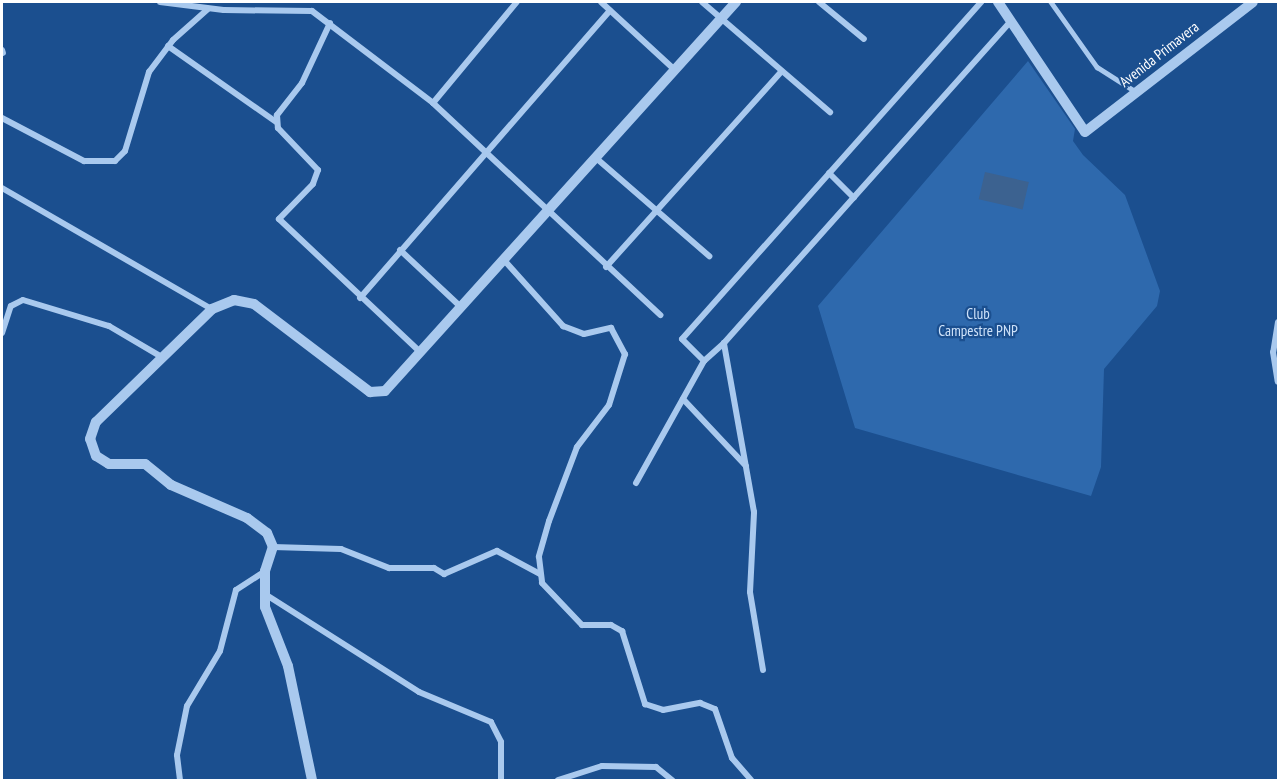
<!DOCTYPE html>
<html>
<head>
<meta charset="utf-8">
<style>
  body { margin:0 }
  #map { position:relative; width:1280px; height:782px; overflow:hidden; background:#1b4f8f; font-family:"PT Sans Narrow",sans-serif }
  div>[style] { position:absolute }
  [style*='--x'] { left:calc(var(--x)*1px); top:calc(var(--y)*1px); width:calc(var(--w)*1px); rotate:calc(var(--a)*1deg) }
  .green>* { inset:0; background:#2e69ad }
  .water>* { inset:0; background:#3c6290; transform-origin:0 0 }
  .service>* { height:4.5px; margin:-2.25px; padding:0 2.25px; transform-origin:2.25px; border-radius:2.25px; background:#a9c9ee }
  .minor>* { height:6px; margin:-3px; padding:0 3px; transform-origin:3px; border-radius:3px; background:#a9c9ee }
  .tertiary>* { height:10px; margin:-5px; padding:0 5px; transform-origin:5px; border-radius:5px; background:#a9c9ee }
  span { translate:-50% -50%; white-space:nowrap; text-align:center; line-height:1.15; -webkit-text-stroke:4.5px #1b4f8f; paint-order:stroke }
  .street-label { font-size:15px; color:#fff }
  .park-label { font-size:15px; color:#cfe3fa }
  .frame { position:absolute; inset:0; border:3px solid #fff; pointer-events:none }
</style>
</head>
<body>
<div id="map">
  <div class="green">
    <div style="clip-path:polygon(1028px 61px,1075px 129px,1073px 141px,1083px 155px,1125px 195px,1160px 291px,1157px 306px,1104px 369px,1101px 467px,1091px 496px,855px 428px,818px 306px)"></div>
  </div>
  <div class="water">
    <div style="left:985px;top:172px;width:45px;height:28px;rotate:13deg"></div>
  </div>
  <div class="service">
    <div style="--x:1051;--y:2;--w:80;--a:54.7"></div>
    <div style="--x:1097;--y:67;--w:45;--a:32.3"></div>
  </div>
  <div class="minor">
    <div style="--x:160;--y:2;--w:64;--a:7.1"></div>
    <div style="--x:224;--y:10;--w:88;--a:0.7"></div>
    <div style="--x:312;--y:11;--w:152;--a:37.2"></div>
    <div style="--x:433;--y:103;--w:311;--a:43"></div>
    <div style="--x:601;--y:2;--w:100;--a:42.6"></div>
    <div style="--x:702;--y:2;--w:169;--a:40.7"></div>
    <div style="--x:819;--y:2;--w:58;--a:39.4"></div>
    <div style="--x:330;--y:23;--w:66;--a:115"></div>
    <div style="--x:302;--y:83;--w:41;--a:128"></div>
    <div style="--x:277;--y:115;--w:13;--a:86"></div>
    <div style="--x:278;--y:128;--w:58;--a:46.4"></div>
    <div style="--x:318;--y:170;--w:15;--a:110"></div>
    <div style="--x:313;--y:184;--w:49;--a:134.2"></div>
    <div style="--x:279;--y:219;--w:194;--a:43.3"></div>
    <div style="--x:168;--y:46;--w:132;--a:35.1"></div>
    <div style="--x:2;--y:50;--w:3;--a:72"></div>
    <div style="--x:433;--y:103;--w:131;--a:-50.3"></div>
    <div style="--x:2;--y:118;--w:93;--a:27.7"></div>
    <div style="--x:84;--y:161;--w:31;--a:0"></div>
    <div style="--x:115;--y:161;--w:14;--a:-45"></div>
    <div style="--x:125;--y:151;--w:83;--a:-73.1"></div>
    <div style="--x:149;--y:72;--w:40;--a:-53"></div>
    <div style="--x:173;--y:40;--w:47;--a:-41.5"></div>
    <div style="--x:596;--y:158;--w:150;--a:40.9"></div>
    <div style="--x:829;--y:173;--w:35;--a:45"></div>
    <div style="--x:2;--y:188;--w:242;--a:30"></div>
    <div style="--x:400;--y:250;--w:83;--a:43.1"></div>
    <div style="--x:504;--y:260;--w:89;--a:48.2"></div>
    <div style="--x:563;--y:326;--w:22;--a:21"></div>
    <div style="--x:584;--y:334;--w:28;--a:-13"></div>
    <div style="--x:611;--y:328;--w:30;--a:62"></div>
    <div style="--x:625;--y:354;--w:53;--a:107.4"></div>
    <div style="--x:609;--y:405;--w:53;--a:127.3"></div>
    <div style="--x:577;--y:447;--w:79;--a:110.7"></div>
    <div style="--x:549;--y:521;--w:37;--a:106"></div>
    <div style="--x:539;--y:557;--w:26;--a:83"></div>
    <div style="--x:542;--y:583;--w:58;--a:46.4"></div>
    <div style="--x:582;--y:625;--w:29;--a:0"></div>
    <div style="--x:611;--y:625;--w:13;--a:29"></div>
    <div style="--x:622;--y:631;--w:77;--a:72.5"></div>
    <div style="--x:645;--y:704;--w:19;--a:18"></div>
    <div style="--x:663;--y:710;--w:38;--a:-11"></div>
    <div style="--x:700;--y:703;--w:16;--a:22"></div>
    <div style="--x:715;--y:709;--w:52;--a:70.9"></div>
    <div style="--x:732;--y:758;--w:29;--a:49"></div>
    <div style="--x:606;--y:267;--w:263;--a:-48.1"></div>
    <div style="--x:360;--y:298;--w:381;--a:-49"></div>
    <div style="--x:1278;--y:322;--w:30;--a:99"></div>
    <div style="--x:1273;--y:352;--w:30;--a:81"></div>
    <div style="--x:2;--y:333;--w:28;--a:-72"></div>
    <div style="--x:11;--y:306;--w:13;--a:-27"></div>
    <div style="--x:23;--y:300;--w:90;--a:16.8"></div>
    <div style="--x:109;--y:326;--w:59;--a:30.5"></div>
    <div style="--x:704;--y:361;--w:31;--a:-135"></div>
    <div style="--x:682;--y:339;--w:451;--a:-48.4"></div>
    <div style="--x:683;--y:399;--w:92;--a:46.8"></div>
    <div style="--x:636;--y:483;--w:140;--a:-60.9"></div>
    <div style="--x:704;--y:361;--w:27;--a:-42"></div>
    <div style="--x:273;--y:547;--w:68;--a:1.7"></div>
    <div style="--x:341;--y:549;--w:52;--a:21.6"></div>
    <div style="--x:389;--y:568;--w:45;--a:0"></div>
    <div style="--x:434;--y:568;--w:12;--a:31"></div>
    <div style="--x:444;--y:574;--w:58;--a:-23.5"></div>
    <div style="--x:497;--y:551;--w:49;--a:28.1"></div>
    <div style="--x:268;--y:596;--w:179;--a:32.4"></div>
    <div style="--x:419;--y:692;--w:78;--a:22.6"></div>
    <div style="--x:491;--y:722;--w:22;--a:63"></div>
    <div style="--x:501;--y:742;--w:38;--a:90"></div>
    <div style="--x:763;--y:670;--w:79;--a:-99.5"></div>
    <div style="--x:750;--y:592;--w:80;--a:-87.1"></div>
    <div style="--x:754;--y:512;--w:172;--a:-100.1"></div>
    <div style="--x:724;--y:343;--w:431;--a:-48.3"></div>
    <div style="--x:180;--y:780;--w:25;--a:-97"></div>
    <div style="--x:177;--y:755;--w:50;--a:-78.5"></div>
    <div style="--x:187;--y:706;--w:64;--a:-59"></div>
    <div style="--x:220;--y:651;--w:63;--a:-75.3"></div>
    <div style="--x:236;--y:590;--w:35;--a:-33"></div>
    <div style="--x:558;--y:780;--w:46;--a:-17.7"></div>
    <div style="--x:602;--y:766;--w:54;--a:1.1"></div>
    <div style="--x:656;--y:767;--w:21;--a:39"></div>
  </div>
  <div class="tertiary">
    <div style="--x:998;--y:2;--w:156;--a:56.2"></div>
    <div style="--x:1085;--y:132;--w:212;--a:-37.7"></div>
    <div style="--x:312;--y:780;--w:116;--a:-101.9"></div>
    <div style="--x:288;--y:666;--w:63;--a:-111.3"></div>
    <div style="--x:265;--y:607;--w:36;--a:-90"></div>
    <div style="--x:265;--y:571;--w:25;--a:-72"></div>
    <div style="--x:273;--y:547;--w:15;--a:-113"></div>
    <div style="--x:267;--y:533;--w:25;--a:-143"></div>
    <div style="--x:247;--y:518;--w:83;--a:-156.5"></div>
    <div style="--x:171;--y:485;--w:33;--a:-141"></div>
    <div style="--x:145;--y:464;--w:36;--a:180"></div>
    <div style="--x:109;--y:464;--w:15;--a:-148"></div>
    <div style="--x:96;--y:456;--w:18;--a:-109"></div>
    <div style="--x:90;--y:439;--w:18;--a:-71"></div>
    <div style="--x:96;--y:422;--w:162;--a:-44.2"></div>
    <div style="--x:212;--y:309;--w:24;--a:-22"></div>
    <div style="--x:234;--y:300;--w:20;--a:11"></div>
    <div style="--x:254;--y:304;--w:146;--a:37.2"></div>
    <div style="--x:370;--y:392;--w:15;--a:-4"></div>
    <div style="--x:385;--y:391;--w:524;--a:-47.94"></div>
  </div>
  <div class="street-label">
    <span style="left:1159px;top:54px;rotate:-38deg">Avenida Primavera</span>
  </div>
  <div class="park-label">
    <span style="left:978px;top:322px">Club<br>Campestre PNP</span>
  </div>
  <div class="frame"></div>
</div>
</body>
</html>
